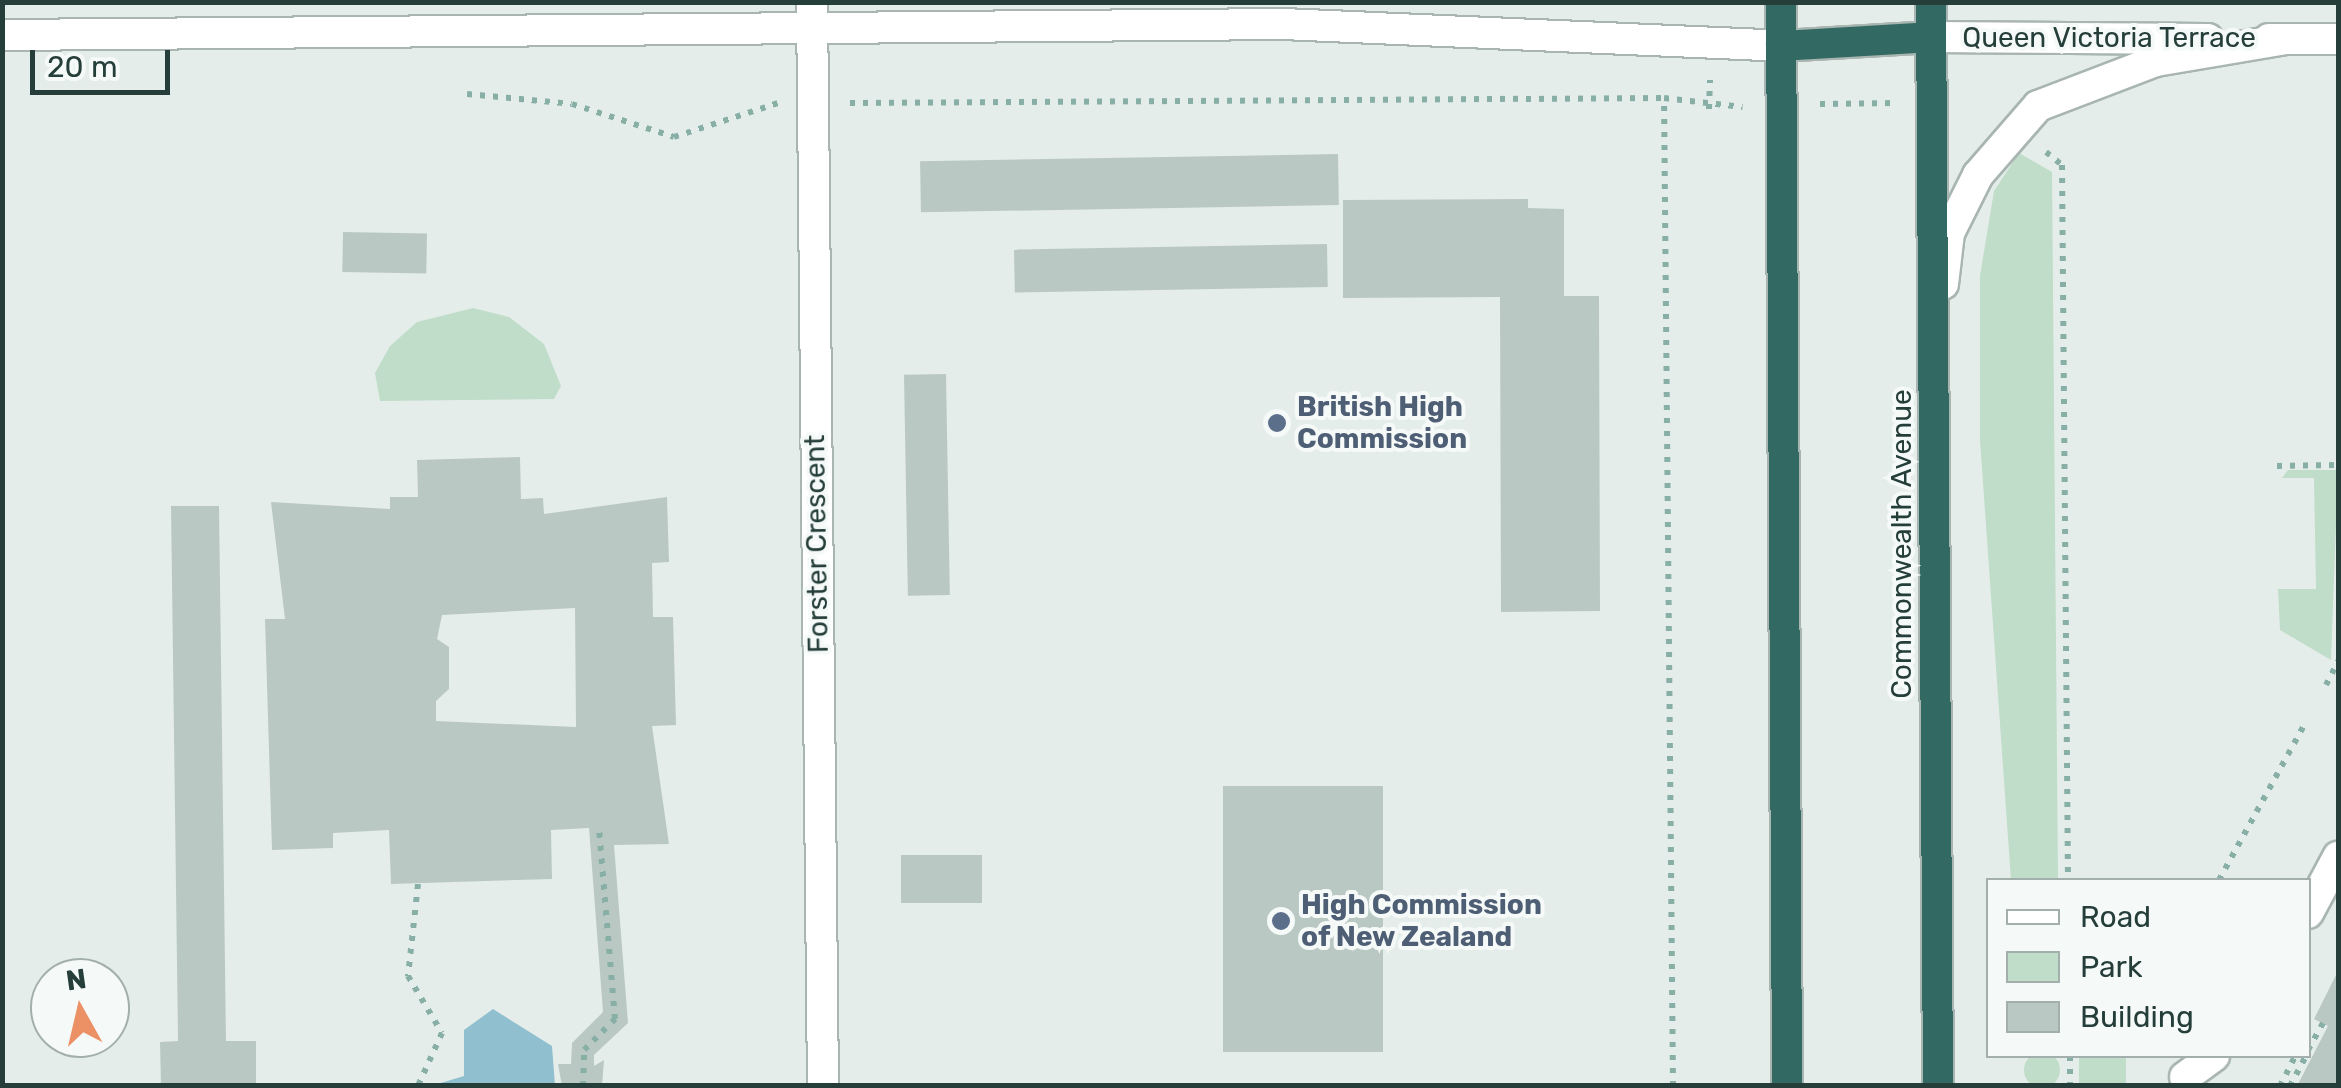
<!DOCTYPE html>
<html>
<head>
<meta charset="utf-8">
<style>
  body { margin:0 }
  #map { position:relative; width:2341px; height:1088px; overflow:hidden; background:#e5edea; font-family:Rubik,sans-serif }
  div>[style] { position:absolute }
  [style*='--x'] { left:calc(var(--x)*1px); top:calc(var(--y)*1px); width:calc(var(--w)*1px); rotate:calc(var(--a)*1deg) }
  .green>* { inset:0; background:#bfddc9; transform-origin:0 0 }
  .round { border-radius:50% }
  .water>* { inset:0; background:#90c0cf }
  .building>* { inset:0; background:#bac8c3; transform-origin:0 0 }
  .path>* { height:6px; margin-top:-3px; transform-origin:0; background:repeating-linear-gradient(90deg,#87afa6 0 5px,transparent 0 13px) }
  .roads { filter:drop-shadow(2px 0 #a8b5b1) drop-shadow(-2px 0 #a8b5b1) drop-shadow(0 2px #a8b5b1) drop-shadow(0 -2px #a8b5b1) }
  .street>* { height:30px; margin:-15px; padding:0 15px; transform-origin:15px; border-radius:15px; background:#fff }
  .secondary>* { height:30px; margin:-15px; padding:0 15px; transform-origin:15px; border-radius:15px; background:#fff }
  .highway>* { height:30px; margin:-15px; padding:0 15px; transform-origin:15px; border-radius:15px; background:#326962 }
  .dots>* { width:28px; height:28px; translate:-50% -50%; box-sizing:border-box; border:5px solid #f5faf8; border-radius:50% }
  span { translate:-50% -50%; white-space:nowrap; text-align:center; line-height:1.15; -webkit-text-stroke:8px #f5faf8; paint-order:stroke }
  .street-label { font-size:28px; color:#253e39 }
  .service-label { font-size:28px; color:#4e5e75; font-weight:700 }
  .left { translate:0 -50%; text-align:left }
  .frame { position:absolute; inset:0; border:5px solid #253e39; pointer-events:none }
  .legend { position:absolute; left:1986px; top:878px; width:325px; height:180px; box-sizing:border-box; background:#f5faf8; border:2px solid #a2afac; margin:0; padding:12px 18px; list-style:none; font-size:30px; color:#253e39 }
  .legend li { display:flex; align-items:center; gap:20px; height:50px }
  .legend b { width:50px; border:2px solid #a2afac }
  .north { position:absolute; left:30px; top:958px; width:100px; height:100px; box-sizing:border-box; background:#f5faf8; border:2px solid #a2afac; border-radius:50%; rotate:352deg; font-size:28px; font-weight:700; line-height:40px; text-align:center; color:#253e39 }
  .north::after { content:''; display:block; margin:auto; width:35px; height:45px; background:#eb9165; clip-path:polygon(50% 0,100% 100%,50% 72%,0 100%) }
  .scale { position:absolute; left:30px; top:50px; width:140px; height:45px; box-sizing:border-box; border:5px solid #253e39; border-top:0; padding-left:12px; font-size:30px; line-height:35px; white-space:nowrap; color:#253e39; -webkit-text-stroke:8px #f5faf8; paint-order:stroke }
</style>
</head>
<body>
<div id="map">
  <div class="green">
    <div style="clip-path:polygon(2019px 153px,2052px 172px,2058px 880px,2011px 880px,1980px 440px,1980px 276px,1994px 191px)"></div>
    <div style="clip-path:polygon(473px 308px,509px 317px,544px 344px,561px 386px,554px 399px,380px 401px,375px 373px,390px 346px,417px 322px)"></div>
    <div style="clip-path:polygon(2288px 470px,2338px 470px,2331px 660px,2280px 630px,2278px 589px,2316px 589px,2314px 478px,2282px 478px)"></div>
    <div class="round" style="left:2024px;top:1052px;width:36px;height:36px"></div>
    <div style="left:2079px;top:1056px;width:47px;height:29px"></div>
  </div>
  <div class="water">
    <div style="clip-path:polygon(493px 1009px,552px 1046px,555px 1085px,434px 1085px,464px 1076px,464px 1030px)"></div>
  </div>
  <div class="building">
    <div style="left:1338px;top:154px;width:51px;height:418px;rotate:89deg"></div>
    <div style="clip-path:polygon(1528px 199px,1528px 208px,1564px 209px,1564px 296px,1599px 296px,1600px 611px,1501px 612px,1500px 297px,1343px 298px,1343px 200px)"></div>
    <div style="left:343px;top:232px;width:84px;height:40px;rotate:1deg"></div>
    <div style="left:1327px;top:244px;width:43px;height:313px;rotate:89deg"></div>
    <div style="left:946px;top:374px;width:221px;height:42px;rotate:89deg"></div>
    <div style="clip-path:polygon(evenodd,520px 457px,521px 499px,543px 498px,544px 514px,667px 497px,669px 562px,652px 563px,653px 617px,673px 617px,676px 725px,652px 726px,669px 844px,614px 845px,628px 1023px,594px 1055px,594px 1066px,604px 1060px,602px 1086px,562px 1086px,558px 1064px,571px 1064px,572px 1043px,603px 1012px,589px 828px,551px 830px,552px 879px,391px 884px,389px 830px,333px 833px,333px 848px,272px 850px,265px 619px,285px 619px,271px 502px,390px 509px,390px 497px,418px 497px,417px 460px,520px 457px,575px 608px,576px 727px,436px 721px,436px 701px,449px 689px,449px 647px,437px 639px,442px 615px,575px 608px)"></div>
    <div style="clip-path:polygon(171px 506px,219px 506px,226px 1041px,256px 1041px,256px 1086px,161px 1086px,160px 1042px,178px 1041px)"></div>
    <div style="left:1383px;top:786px;width:266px;height:160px;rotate:90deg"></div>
    <div style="left:901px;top:855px;width:81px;height:48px"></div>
    <div style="clip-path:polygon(2338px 971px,2338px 1086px,2297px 1086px,2328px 1026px,2314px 1019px)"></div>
  </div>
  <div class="path">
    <div style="--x:467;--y:94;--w:105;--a:5.4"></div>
    <div style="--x:572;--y:104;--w:107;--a:17.9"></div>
    <div style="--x:674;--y:137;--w:109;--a:-18.1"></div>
    <div style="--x:850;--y:103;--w:814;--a:-0.35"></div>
    <div style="--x:1820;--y:104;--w:77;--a:-0.7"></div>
    <div style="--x:1709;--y:109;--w:29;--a:-88"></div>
    <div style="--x:2046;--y:152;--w:21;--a:39"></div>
    <div style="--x:2062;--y:165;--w:715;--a:89.52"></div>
    <div style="--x:2277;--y:466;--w:61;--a:-0.9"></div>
    <div style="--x:2326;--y:685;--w:27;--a:-63"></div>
    <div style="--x:2219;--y:880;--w:180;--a:-61.2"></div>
    <div style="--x:418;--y:884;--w:93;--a:96.2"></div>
    <div style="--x:408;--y:976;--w:66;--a:59.2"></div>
    <div style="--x:442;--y:1033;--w:58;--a:114.4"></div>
    <div style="--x:2308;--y:1026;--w:5;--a:90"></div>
    <div style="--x:2308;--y:1050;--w:31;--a:-61"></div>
    <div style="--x:2070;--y:1056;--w:30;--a:90"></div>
    <div style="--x:583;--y:1086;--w:36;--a:-88"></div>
    <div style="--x:584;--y:1050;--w:44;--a:-45"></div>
    <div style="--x:615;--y:1019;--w:192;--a:-94.8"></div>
    <div style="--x:1673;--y:1086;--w:988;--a:-90.52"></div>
    <div style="--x:1664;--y:98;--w:79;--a:6.6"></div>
    <div style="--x:2280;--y:1086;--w:34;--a:-63"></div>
    <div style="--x:2290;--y:1086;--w:34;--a:-62"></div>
  </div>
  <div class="roads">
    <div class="street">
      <div style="--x:1931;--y:37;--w:277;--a:0.4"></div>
      <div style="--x:2269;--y:39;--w:69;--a:0"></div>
      <div style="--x:1943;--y:284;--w:51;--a:-83.3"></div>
      <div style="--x:1949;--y:233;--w:65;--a:-63.4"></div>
      <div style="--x:1978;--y:175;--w:91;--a:-49"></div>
      <div style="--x:2038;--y:106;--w:126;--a:-20.9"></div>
      <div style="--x:2156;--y:61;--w:132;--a:-9.6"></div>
      <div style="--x:2308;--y:913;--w:64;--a:-61.8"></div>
      <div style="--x:2185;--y:1077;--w:36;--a:-36"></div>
    </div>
    <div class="secondary">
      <div style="--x:812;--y:2;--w:1084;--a:89.42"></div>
      <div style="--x:2;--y:35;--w:1281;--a:-0.49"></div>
      <div style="--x:1283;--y:24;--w:498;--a:2.5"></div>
    </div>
    <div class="highway">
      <div style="--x:1781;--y:2;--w:1084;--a:89.68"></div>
      <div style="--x:1931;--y:2;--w:1084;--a:89.63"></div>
      <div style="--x:1781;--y:46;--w:150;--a:-3.4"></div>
    </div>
  </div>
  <div class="dots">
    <div style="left:1277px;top:423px;background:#5c6f8a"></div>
    <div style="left:1281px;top:921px;background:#5c6f8a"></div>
  </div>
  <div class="street-label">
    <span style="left:2109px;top:38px">Queen Victoria Terrace</span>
    <span style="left:817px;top:544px;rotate:-91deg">Forster Crescent</span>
    <span style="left:1902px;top:544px;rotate:-90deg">Commonwealth Avenue</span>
  </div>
  <div class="service-label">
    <span class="left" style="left:1297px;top:423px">British High<br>Commission</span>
    <span class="left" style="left:1301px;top:921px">High Commission<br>of New Zealand</span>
  </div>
  <div class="frame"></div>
  <ul class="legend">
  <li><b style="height:12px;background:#fff"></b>Road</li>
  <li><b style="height:28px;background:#bfddc9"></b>Park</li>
  <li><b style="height:28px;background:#bac8c3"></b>Building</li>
  </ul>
  <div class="north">N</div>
  <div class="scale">20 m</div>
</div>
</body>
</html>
